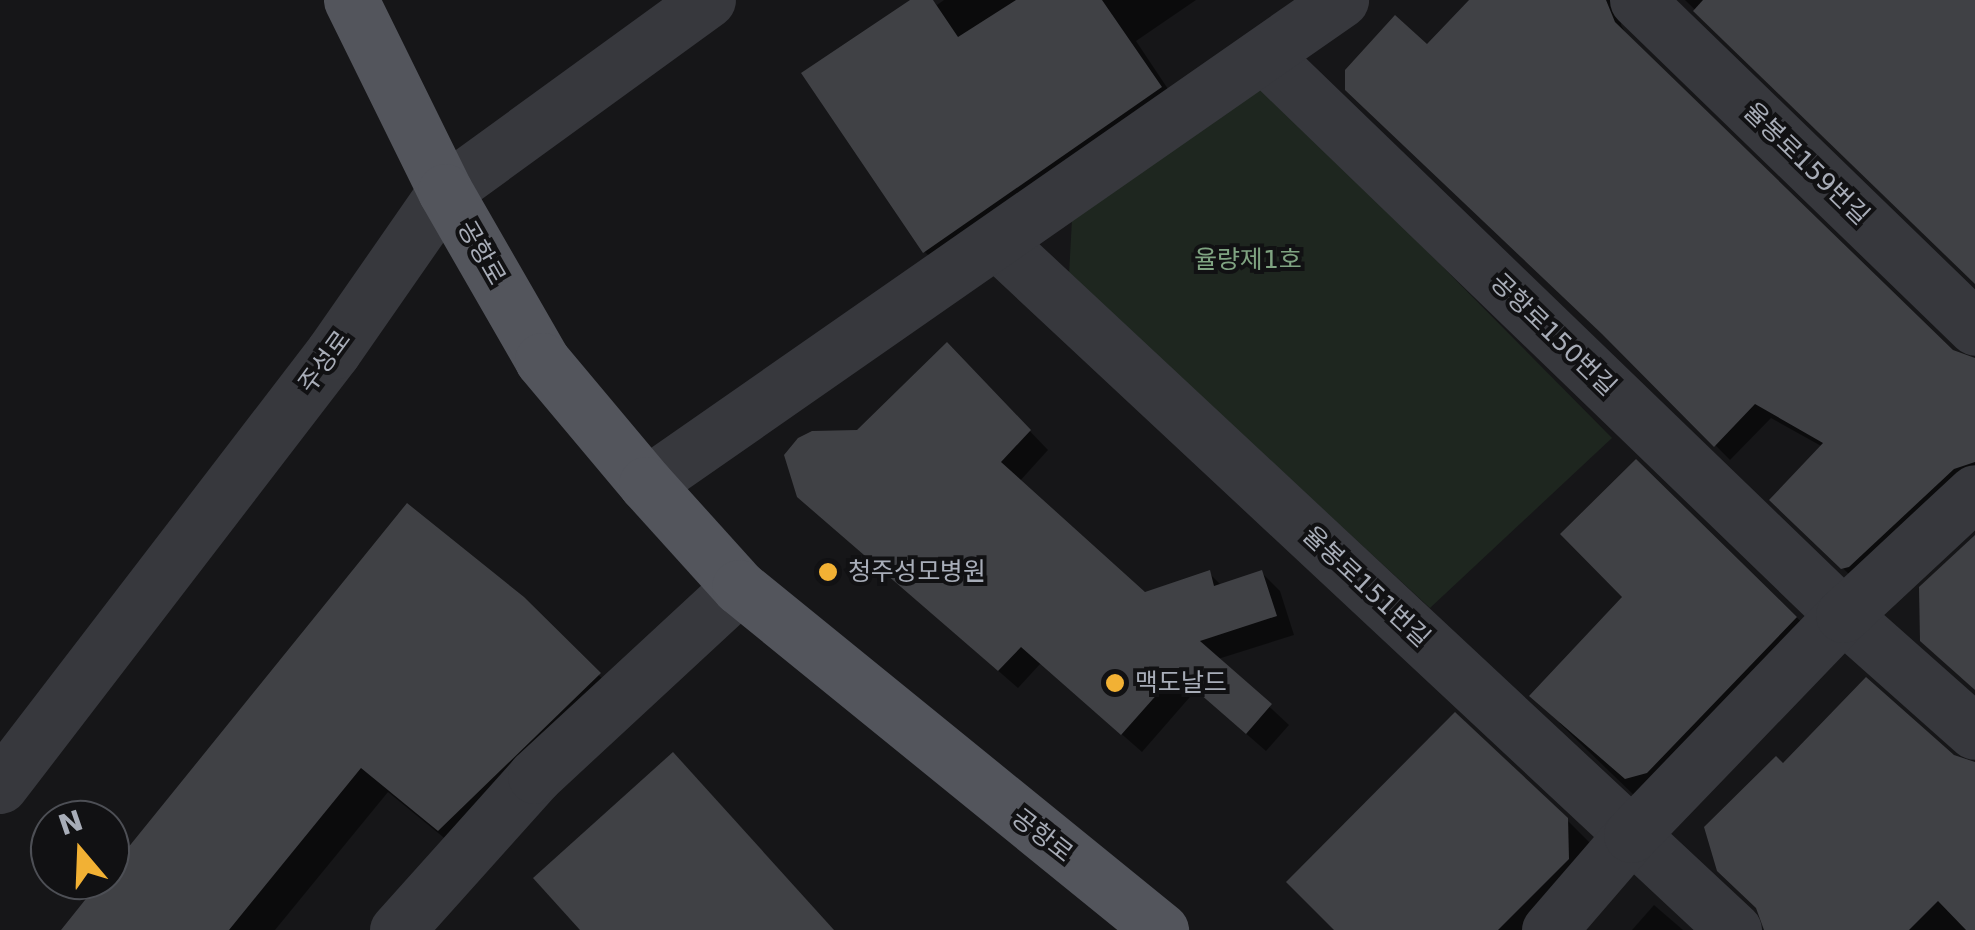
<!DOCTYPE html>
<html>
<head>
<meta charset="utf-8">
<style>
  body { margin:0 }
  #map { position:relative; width:1975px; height:930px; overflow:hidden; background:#161618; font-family:"DejaVu Sans","Noto Sans KR",sans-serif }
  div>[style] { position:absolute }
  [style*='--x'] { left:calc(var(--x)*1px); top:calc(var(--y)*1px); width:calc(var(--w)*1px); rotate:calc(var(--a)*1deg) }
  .green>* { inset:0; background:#1e261f }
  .shadow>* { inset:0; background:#0007; transform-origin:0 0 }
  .building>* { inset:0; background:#404145 }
  .minor>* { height:55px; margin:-27.5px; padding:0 27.5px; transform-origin:27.5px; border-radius:27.5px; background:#37383d }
  .major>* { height:55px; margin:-27.5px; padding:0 27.5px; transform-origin:27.5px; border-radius:27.5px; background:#53555c }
  .dots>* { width:28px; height:28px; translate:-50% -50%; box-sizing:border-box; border:5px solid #111113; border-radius:50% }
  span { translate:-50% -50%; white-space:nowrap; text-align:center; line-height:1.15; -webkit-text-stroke:8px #111113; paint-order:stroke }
  .street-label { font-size:25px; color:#a8adb8 }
  .park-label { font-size:25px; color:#7fa381 }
  .poi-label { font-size:25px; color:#a8adb8 }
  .left { translate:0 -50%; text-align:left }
  .north { position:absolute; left:30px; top:800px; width:100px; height:100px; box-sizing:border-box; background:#111113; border:2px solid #4d4f55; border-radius:50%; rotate:341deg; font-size:28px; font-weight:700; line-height:40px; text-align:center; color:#a8adb8 }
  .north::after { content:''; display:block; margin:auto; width:35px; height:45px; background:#f2b134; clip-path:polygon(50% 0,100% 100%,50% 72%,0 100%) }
</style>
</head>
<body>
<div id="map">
  <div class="green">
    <div style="clip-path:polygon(1262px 84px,1612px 438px,1430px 608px,1069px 275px,1072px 219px)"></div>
  </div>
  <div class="shadow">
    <div style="clip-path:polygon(914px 0,932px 0,937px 5px,944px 0,1196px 0,1136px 41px,1182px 110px,947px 274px,925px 252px)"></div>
    <div style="clip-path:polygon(1473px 0,1625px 0,1621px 25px,1629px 39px,1952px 352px,1975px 361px,1975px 481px,1858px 583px,1773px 500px,1823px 447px,1771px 418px,1730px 460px,1617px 346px,1428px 47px)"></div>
    <div style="clip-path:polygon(1685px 0,1975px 0,1975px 282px)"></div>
    <div style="clip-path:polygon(965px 364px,1048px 450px,1019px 482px,1144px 595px,1209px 573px,1222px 586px,1262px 573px,1280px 591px,1294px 635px,1218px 659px,1289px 725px,1266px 751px,1196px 690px,1142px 752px,1041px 663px,1018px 688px,819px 515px,858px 433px)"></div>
    <div style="left:1727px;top:550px;width:119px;height:241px;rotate:44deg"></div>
    <div style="clip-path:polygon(522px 599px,624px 700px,465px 855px,388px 792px,275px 930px,64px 930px,105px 880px,110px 880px,110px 873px)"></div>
    <div style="clip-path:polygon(1954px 758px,1975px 765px,1975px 930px,1767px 930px,1783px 767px)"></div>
    <div style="clip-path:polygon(1567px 820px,1590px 843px,1546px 930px,1337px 930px)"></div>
    <div style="clip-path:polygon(1654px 905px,1683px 930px,1632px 930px)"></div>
  </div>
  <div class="building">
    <div style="clip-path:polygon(910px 0,933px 0,958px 37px,1016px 0,1102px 0,1162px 87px,923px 253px,801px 73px)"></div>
    <div style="clip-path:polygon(1469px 0,1606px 0,1615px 22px,1953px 350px,1975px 358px,1975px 462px,1954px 469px,1849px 567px,1841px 569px,1769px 500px,1823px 443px,1755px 404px,1714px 447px,1602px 334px,1345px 90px,1345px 70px,1395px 15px,1427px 44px)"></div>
    <div style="clip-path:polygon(1703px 0,1975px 0,1975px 284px,1693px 11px)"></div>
    <div style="clip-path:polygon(947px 342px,1031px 430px,1001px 462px,1145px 592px,1210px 570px,1214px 586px,1262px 570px,1277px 616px,1200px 641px,1272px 704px,1246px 734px,1176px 673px,1121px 735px,1021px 647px,998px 671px,797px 497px,784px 455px,798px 438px,812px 431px,857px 430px)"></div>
    <div style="clip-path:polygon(1636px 459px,1797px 617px,1647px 773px,1625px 779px,1529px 696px,1622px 597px,1560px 534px)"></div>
    <div style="clip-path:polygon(407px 503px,524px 597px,601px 673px,438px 831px,361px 768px,229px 930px,61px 930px,101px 880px,110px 880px,110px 870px)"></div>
    <div style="clip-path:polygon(1975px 535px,1975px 690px,1920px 641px,1919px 587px)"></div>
    <div style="clip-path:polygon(1866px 677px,1954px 755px,1975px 762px,1975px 930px,1966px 930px,1938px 901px,1909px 930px,1764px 930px,1756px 908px,1717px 871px,1704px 827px,1776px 756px,1783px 763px)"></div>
    <div style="clip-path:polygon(1455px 712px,1568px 818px,1569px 859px,1498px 930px,1334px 930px,1286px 882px)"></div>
    <div style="clip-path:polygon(673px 752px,834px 930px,580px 930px,533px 878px)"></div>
  </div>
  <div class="minor">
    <div style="--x:1637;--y:0;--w:471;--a:44.1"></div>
    <div style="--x:1263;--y:55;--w:806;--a:43.99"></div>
    <div style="--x:1843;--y:615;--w:176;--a:41.6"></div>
    <div style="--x:998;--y:243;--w:1007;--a:43.03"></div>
    <div style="--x:646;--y:484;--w:847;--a:-34.85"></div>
    <div style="--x:0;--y:786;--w:547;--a:-52.5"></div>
    <div style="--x:333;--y:352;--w:196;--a:-55.2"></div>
    <div style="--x:445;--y:191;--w:325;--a:-36"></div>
    <div style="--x:397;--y:930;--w:207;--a:-48.1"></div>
    <div style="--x:535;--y:776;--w:278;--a:-42.8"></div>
    <div style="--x:1549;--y:930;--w:125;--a:-49.2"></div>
    <div style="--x:1631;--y:835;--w:306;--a:-46.1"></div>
    <div style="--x:1843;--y:615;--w:180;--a:-43"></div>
  </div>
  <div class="major">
    <div style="--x:351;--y:0;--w:213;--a:63.8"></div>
    <div style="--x:445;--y:191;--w:195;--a:60.1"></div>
    <div style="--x:542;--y:360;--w:162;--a:50"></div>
    <div style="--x:646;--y:484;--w:139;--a:47.9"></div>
    <div style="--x:739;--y:587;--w:544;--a:39.1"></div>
  </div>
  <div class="dots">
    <div style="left:828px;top:572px;background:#f2b134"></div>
    <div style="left:1115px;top:683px;background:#f2b134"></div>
  </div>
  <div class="street-label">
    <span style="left:1806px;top:164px;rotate:44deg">율봉로159번길</span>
    <span style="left:481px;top:253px;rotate:60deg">공항로</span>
    <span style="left:1553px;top:335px;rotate:44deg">공항로150번길</span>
    <span style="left:325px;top:362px;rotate:-54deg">주성로</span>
    <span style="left:1366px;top:587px;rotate:43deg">율봉로151번길</span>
    <span style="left:1042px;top:836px;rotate:38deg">공항로</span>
  </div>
  <div class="park-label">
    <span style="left:1248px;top:260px">율량제1호</span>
  </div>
  <div class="poi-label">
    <span class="left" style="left:848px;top:572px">청주성모병원</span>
    <span class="left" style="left:1135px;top:683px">맥도날드</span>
  </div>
  <div class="north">N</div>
</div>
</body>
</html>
